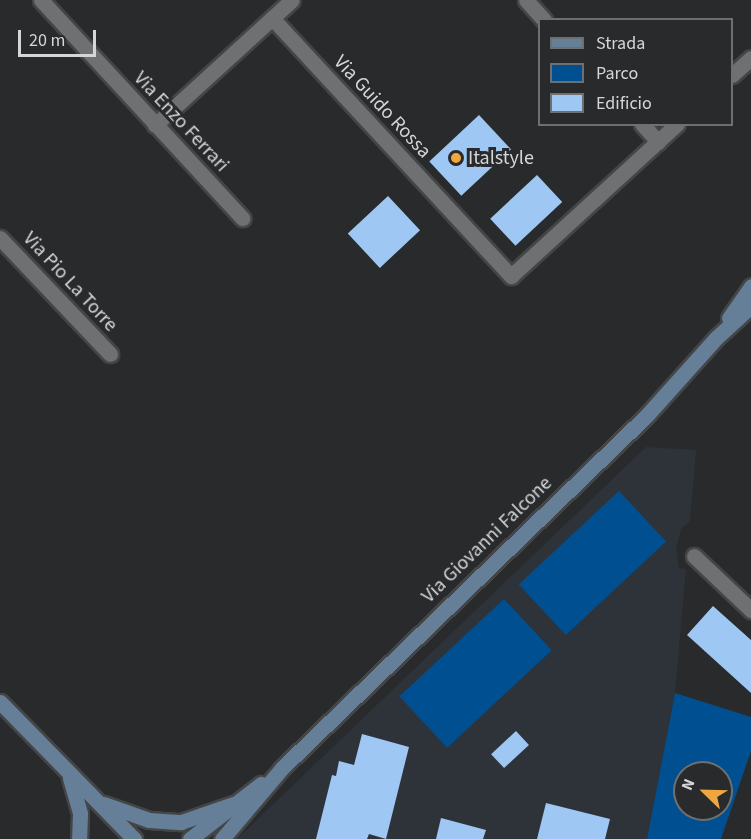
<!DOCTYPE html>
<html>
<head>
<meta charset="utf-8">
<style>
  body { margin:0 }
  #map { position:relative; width:751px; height:839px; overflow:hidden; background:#282a2c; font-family:"Source Sans 3",sans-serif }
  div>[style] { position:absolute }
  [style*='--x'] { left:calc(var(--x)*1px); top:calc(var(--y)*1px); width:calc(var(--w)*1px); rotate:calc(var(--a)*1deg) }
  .built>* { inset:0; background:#2e333a }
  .green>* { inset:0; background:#005091; transform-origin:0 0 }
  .building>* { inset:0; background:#9ec7f4; transform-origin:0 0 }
  .roads { filter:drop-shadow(2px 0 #444547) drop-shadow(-2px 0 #444547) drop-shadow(0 2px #444547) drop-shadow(0 -2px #444547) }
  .street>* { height:15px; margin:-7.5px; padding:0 7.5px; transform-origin:7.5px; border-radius:7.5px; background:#6e7072 }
  .secondary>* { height:15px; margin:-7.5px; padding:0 7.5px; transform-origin:7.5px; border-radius:7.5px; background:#667f98 }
  .dots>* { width:16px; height:16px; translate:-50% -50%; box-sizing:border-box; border:3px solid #282a2c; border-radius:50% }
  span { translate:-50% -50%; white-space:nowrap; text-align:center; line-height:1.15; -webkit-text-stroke:6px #282a2c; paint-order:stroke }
  .street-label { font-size:20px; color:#d5d6d8 }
  .poi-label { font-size:20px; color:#d5d6d8 }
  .left { translate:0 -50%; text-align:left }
  .legend { position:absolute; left:538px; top:18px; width:195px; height:108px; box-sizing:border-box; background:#282a2c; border:2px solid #6d6f71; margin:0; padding:8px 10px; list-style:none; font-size:18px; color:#d5d6d8 }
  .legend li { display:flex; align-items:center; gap:12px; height:30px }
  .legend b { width:30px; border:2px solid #6d6f71 }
  .north { position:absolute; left:673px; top:761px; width:60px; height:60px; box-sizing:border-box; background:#282a2c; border:2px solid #6d6f71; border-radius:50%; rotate:293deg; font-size:16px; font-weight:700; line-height:24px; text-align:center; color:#d5d6d8 }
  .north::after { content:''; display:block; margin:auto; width:21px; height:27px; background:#f0a63f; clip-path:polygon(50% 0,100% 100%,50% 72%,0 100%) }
  .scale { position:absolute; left:18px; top:30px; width:78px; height:27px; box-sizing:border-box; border:3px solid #d5d6d8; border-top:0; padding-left:8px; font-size:18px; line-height:21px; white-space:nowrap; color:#d5d6d8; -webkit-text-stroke:4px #282a2c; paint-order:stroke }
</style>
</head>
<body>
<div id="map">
  <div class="built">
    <div style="clip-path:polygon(646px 447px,696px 450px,690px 521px,681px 529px,676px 548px,679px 568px,686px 569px,675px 693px,647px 839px,237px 839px)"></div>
  </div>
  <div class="green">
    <div style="left:619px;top:491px;width:69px;height:137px;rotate:47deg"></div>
    <div style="left:504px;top:599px;width:70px;height:143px;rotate:47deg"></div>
    <div style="clip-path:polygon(evenodd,675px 693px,751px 717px,751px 751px,721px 839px,647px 839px,675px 693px,685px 773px,721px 773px,721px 809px,685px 809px,685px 773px)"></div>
  </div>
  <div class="building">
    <div style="left:479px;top:115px;width:47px;height:68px;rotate:47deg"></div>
    <div style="left:537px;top:175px;width:37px;height:64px;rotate:47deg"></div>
    <div style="left:388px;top:196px;width:47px;height:55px;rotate:47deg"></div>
    <div style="clip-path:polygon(713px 606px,751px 640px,751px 693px,687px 635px)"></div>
    <div style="left:516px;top:731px;width:19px;height:34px;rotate:47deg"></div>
    <div style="clip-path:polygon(362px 734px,409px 747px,386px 839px,369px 834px,367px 839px,316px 839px,332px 775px,336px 776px,339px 761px,354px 765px)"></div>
    <div style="clip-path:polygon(546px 803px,610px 819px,605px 839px,537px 839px)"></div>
    <div style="clip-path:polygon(441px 818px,486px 830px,483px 839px,436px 839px)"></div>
  </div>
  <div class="roads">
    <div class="street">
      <div style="--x:41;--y:0;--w:297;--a:47.3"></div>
      <div style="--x:526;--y:0;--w:27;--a:48"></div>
      <div style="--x:272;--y:18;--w:352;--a:47.2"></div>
      <div style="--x:511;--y:276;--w:225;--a:-42.5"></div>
      <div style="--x:732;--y:75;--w:25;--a:-42"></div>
      <div style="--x:642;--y:124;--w:24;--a:48"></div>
      <div style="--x:155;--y:125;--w:185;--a:-42.4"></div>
      <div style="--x:0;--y:238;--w:160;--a:46.5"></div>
      <div style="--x:694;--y:556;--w:79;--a:43.5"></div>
    </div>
    <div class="secondary">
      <div style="--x:729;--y:318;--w:39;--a:-55"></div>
      <div style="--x:0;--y:702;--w:192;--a:45.6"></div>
      <div style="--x:70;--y:778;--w:37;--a:74"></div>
      <div style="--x:80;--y:814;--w:25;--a:92"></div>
      <div style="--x:104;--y:804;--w:48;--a:19.6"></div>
      <div style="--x:149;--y:820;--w:32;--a:4"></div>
      <div style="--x:181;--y:822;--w:55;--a:-19.1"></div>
      <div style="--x:190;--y:839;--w:90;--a:-37.8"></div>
      <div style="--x:222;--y:839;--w:93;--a:-49.8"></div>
      <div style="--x:282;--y:768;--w:508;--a:-44.04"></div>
      <div style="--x:647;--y:415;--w:103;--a:-48.1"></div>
      <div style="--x:716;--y:338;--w:47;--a:-42.4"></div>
    </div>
  </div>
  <div class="dots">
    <div style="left:456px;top:158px;background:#f0a63f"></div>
  </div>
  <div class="street-label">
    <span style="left:382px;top:107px;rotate:47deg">Via Guido Rossa</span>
    <span style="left:181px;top:122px;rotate:47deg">Via Enzo Ferrari</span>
    <span style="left:70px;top:282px;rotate:47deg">Via Pio La Torre</span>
    <span style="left:487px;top:540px;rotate:-44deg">Via Giovanni Falcone</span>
  </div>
  <div class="poi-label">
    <span class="left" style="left:468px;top:158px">Italstyle</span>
  </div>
  <ul class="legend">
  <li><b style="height:8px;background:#667f98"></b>Strada</li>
  <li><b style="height:16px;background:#005091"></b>Parco</li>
  <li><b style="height:16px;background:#9ec7f4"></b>Edificio</li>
  </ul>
  <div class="north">N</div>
  <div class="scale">20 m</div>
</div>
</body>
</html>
